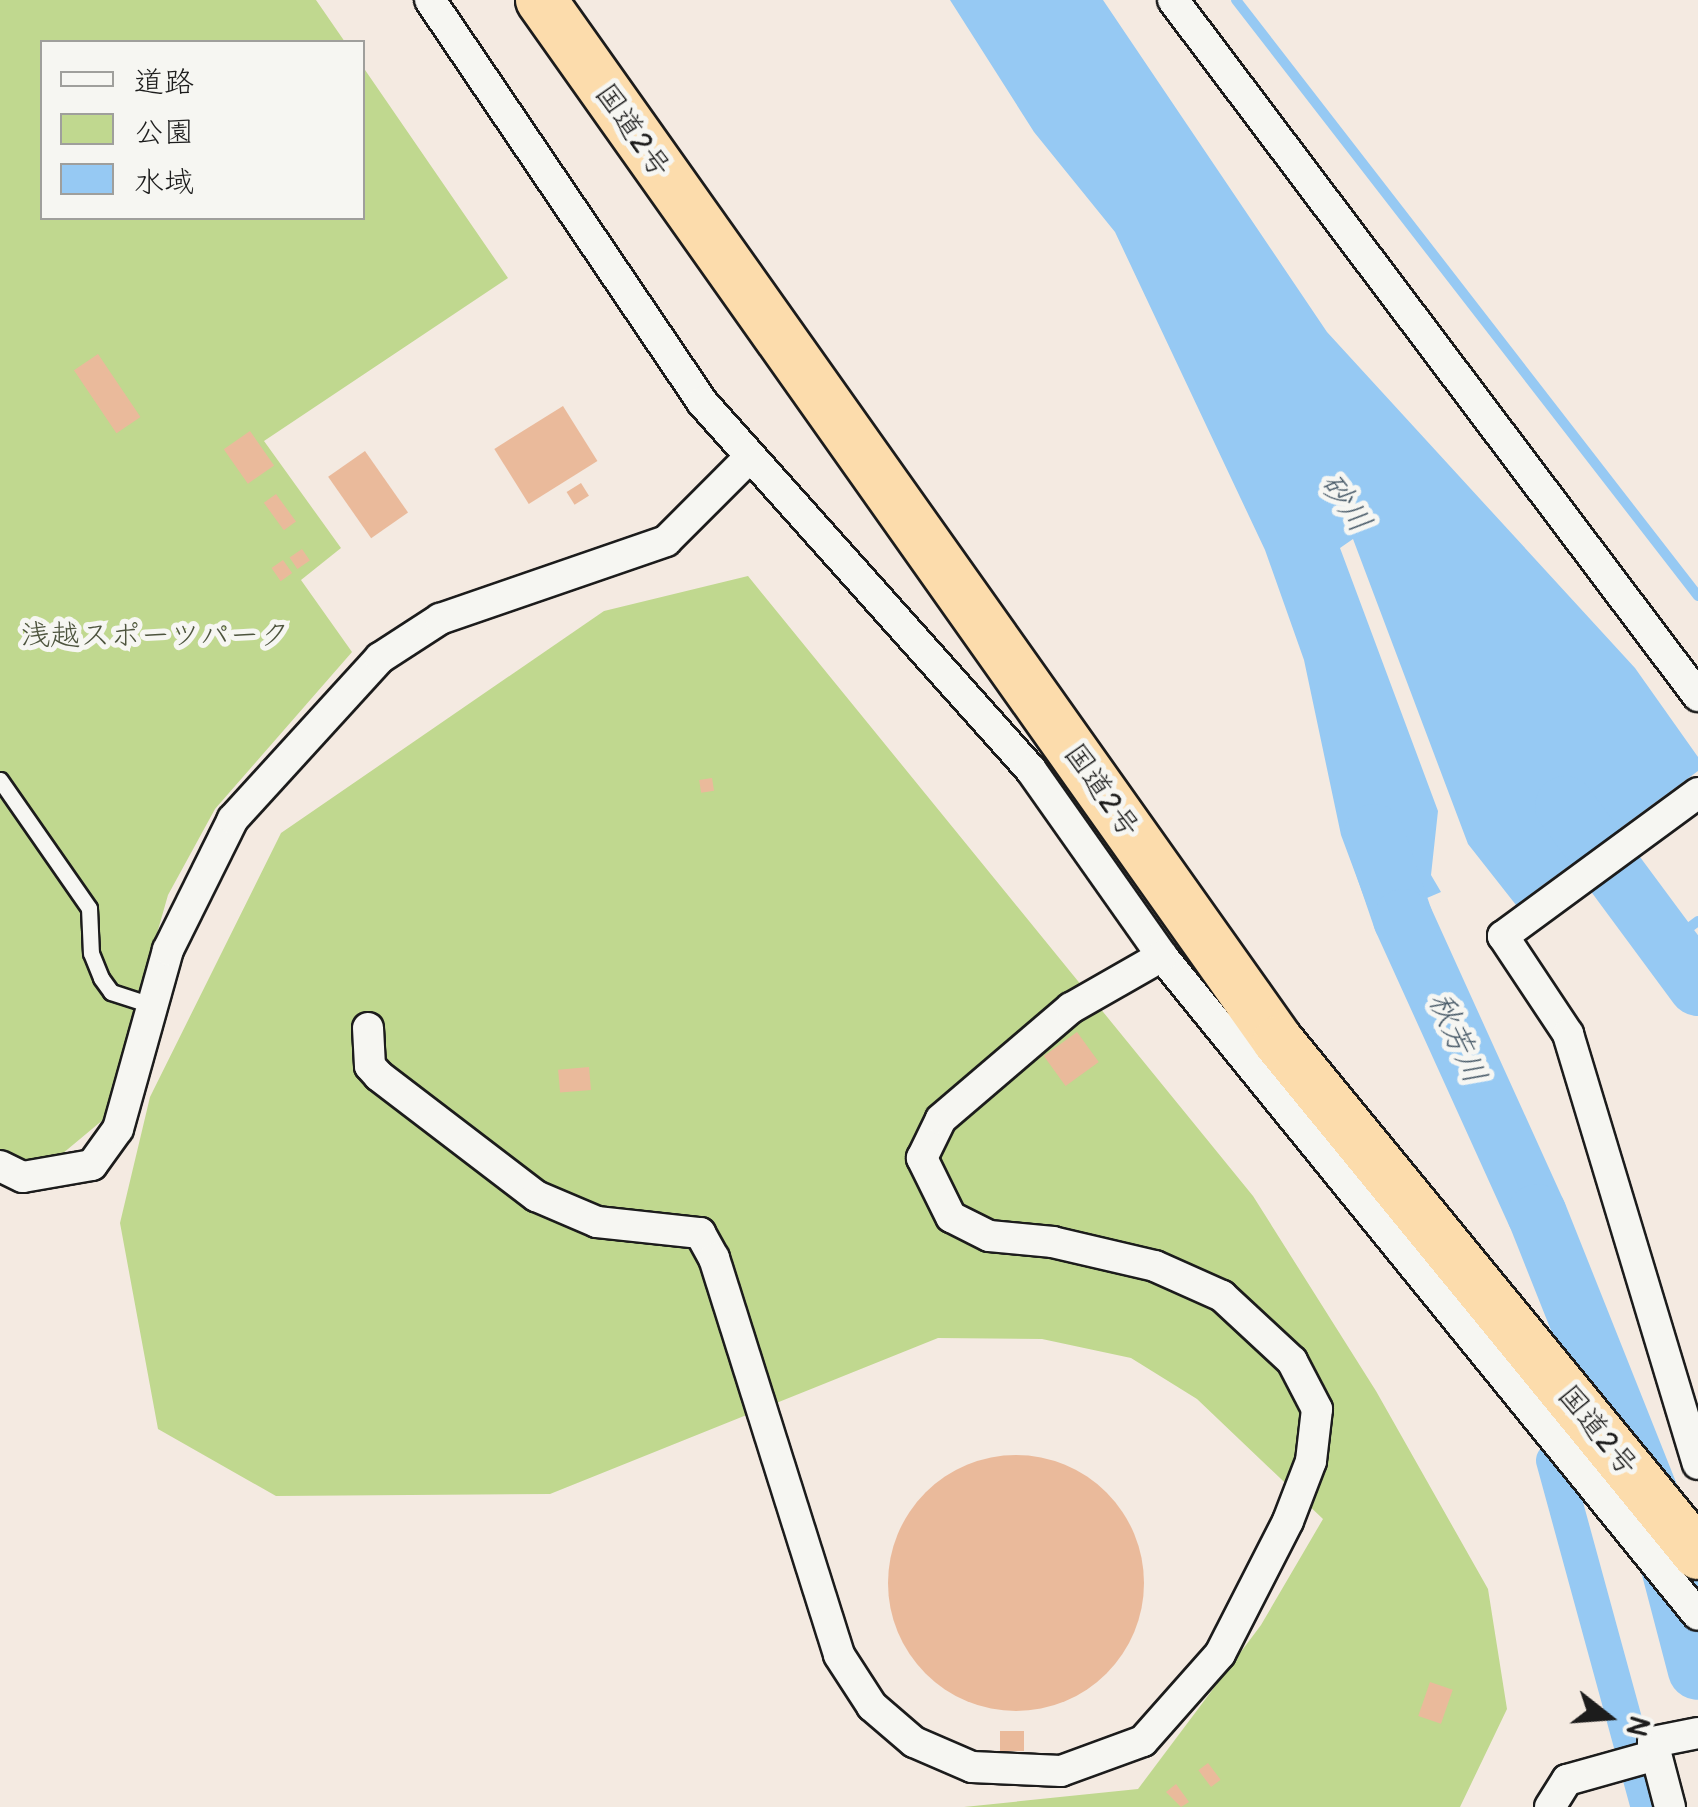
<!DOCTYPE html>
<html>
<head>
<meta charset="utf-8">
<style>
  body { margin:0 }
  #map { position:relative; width:1698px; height:1807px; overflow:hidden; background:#f4eae1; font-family:Pangolin,"Klee One",sans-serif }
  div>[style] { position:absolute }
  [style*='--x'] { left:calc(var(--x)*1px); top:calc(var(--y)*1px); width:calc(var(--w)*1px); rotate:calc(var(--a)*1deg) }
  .green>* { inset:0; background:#c0d88f }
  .water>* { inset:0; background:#96c9f3 }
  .stream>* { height:10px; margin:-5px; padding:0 5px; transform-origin:5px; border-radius:5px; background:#96c9f3 }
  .canal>* { height:35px; margin:-17.5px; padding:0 17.5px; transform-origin:17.5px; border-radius:17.5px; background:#96c9f3 }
  .river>* { height:60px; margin:-30px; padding:0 30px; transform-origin:30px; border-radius:30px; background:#96c9f3 }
  .building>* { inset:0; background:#eaba9b; transform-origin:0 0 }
  .round { border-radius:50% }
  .roads { filter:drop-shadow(2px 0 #1c1c1c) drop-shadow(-2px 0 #1c1c1c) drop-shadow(0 2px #1c1c1c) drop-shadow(0 -2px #1c1c1c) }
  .service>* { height:15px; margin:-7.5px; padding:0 7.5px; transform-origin:7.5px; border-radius:7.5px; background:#f6f6f2 }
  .minor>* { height:30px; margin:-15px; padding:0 15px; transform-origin:15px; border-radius:15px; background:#f6f6f2 }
  .trunk>* { height:50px; margin:-25px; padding:0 25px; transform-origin:25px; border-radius:25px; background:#fcdcac }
  span { translate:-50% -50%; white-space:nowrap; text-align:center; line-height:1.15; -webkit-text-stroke:10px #f6f6f2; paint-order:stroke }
  .street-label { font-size:30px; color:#1c1c1c }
  .park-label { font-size:30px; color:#4d543e }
  .water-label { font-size:32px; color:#475967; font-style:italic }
  .legend { position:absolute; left:40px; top:40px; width:325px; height:180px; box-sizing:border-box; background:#f6f6f2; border:2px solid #9f9f9c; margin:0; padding:12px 18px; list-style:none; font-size:30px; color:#1c1c1c }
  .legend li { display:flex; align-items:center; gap:20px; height:50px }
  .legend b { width:50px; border:2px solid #9f9f9c }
  .north { position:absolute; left:1558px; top:1667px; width:100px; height:100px; -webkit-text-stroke:8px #f6f6f2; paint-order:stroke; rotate:107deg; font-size:28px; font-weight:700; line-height:40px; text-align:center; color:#1c1c1c }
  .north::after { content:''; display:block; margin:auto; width:35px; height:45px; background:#1c1c1c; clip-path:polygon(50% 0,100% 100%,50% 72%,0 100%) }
</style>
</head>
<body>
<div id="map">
  <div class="green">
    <div style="clip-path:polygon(0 0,316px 0,345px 42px,42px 42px,42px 218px,362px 218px,363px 67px,508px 278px,264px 441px,341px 548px,301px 580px,352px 652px,215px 809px,168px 895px,104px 1119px,62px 1154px,21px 1161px,0 1150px)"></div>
    <div style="clip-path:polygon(748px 576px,1253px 1196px,1376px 1391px,1488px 1589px,1507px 1709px,1460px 1807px,964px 1807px,1138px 1789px,1261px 1625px,1323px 1519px,1197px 1399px,1131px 1358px,1042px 1339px,938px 1338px,550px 1494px,276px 1496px,158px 1429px,120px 1223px,150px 1097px,281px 833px,604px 611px)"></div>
  </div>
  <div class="water">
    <div style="clip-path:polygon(950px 0,1103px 0,1327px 332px,1635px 668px,1698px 757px,1698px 771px,1516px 905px,1468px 844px,1353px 539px,1340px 548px,1438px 811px,1431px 875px,1441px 892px,1373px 921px,1341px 835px,1304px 660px,1265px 550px,1115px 232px,1034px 132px)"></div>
  </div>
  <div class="stream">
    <div style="--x:1236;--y:0;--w:754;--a:52.22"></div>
    <div style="--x:1670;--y:942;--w:35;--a:-37"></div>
  </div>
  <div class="canal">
    <div style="--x:1553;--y:1460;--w:360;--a:74.7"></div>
  </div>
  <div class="river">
    <div style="--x:1565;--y:806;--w:224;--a:53.5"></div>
    <div style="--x:1374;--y:834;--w:90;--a:71.2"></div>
    <div style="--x:1403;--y:919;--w:324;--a:65.6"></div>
    <div style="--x:1537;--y:1214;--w:327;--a:68.3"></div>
    <div style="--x:1658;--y:1518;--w:157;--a:75.3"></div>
  </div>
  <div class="building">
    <div style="left:98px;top:354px;width:76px;height:29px;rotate:56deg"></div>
    <div style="left:563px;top:406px;width:65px;height:81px;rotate:58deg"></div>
    <div style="left:250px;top:431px;width:42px;height:32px;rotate:55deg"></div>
    <div style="left:365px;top:451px;width:75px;height:45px;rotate:55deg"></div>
    <div style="left:581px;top:483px;width:15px;height:17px;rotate:58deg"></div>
    <div style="left:276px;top:494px;width:34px;height:15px;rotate:54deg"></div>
    <div style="left:302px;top:549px;width:14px;height:15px;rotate:56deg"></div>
    <div style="left:283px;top:560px;width:16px;height:14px;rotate:55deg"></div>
    <div style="left:712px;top:778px;width:13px;height:13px;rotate:81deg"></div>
    <div style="left:1077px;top:1032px;width:37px;height:41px;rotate:54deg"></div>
    <div style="left:589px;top:1067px;width:23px;height:31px;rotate:85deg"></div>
    <div class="round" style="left:888px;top:1455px;width:256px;height:256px"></div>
    <div style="left:1430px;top:1682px;width:24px;height:36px;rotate:19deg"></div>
    <div style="left:1000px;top:1731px;width:24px;height:20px"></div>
    <div style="left:1208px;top:1763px;width:21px;height:12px;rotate:53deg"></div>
    <div style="clip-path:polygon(1176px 1784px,1189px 1802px,1181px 1807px,1166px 1792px)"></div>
  </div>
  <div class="roads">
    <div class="service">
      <div style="--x:0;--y:780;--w:156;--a:55.2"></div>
      <div style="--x:89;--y:908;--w:45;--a:87.5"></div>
      <div style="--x:91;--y:953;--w:27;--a:68"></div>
      <div style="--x:101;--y:978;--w:17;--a:54"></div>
      <div style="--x:111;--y:992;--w:45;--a:18"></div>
    </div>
    <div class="minor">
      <div style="--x:430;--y:0;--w:485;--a:55.9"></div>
      <div style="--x:702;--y:402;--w:494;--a:48.2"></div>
      <div style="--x:1031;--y:770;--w:228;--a:54.8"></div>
      <div style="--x:1162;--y:956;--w:849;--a:50.88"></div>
      <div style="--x:1173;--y:0;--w:872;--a:52.97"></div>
      <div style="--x:1698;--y:793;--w:242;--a:143.7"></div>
      <div style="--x:1503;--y:936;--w:118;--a:56.4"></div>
      <div style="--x:1568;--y:1034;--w:449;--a:73.2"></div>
      <div style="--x:368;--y:1028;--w:38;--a:87"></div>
      <div style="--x:370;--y:1066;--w:13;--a:48"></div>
      <div style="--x:379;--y:1076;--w:198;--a:37.4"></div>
      <div style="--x:536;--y:1196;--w:66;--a:23.1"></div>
      <div style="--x:597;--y:1222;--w:104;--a:6.1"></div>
      <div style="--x:700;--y:1233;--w:29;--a:61"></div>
      <div style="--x:714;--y:1258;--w:416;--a:72.5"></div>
      <div style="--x:839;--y:1655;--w:61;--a:57.1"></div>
      <div style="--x:872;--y:1706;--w:55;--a:40.6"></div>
      <div style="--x:914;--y:1742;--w:63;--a:23.3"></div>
      <div style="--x:972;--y:1767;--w:89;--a:2.6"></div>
      <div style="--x:1061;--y:1771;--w:87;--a:-20.1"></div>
      <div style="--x:1143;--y:1741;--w:116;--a:-48.5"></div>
      <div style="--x:1220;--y:1654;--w:149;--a:-62.9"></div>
      <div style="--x:1288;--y:1521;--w:64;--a:-69"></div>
      <div style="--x:1311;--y:1461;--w:52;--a:-83.4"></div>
      <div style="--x:1317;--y:1409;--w:54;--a:-117.5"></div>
      <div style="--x:1292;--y:1361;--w:96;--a:-137.1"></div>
      <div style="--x:1222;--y:1296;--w:73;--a:-155.9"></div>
      <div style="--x:1155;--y:1266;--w:105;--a:-166.8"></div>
      <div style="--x:1053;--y:1242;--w:64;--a:-174.6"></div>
      <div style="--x:989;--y:1236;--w:42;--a:-153.4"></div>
      <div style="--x:951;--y:1217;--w:66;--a:-116.2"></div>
      <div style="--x:922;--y:1158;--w:43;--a:-64"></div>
      <div style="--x:941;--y:1119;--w:171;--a:-40.5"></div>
      <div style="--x:1071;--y:1008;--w:105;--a:-29.7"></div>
      <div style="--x:0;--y:1166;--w:25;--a:26"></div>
      <div style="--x:23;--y:1177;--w:70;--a:-9.9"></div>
      <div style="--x:92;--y:1165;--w:44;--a:-54.2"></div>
      <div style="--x:118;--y:1129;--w:186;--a:-74.4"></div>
      <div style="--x:168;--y:950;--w:146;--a:-63.6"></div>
      <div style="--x:233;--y:819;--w:218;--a:-47.6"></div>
      <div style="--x:380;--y:658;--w:72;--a:-33"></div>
      <div style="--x:440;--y:619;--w:239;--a:-19"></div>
      <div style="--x:666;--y:541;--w:116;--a:-45"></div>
      <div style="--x:1550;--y:1807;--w:32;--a:-58"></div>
      <div style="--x:1567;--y:1780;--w:92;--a:-15.7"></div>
      <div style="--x:1670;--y:1807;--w:67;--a:-104.7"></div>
      <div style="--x:1653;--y:1742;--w:46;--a:-11.3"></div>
    </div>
    <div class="trunk">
      <div style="--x:541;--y:0;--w:1275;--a:54.7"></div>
      <div style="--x:1278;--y:1041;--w:663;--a:50.69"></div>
    </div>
  </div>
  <div class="street-label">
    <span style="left:632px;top:131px;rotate:55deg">国道2号</span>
    <span style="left:1101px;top:791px;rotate:55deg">国道2号</span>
    <span style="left:1597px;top:1431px;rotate:51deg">国道2号</span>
  </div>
  <div class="park-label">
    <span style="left:155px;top:636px">浅越スポーツパーク</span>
  </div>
  <div class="water-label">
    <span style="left:1345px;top:503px;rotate:55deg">砂川</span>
    <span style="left:1457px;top:1038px;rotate:66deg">秋芳川</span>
  </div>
  <ul class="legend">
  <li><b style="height:12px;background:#f6f6f2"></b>道路</li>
  <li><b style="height:28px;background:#c0d88f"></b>公園</li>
  <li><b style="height:28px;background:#96c9f3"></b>水域</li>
  </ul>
  <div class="north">N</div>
</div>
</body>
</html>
